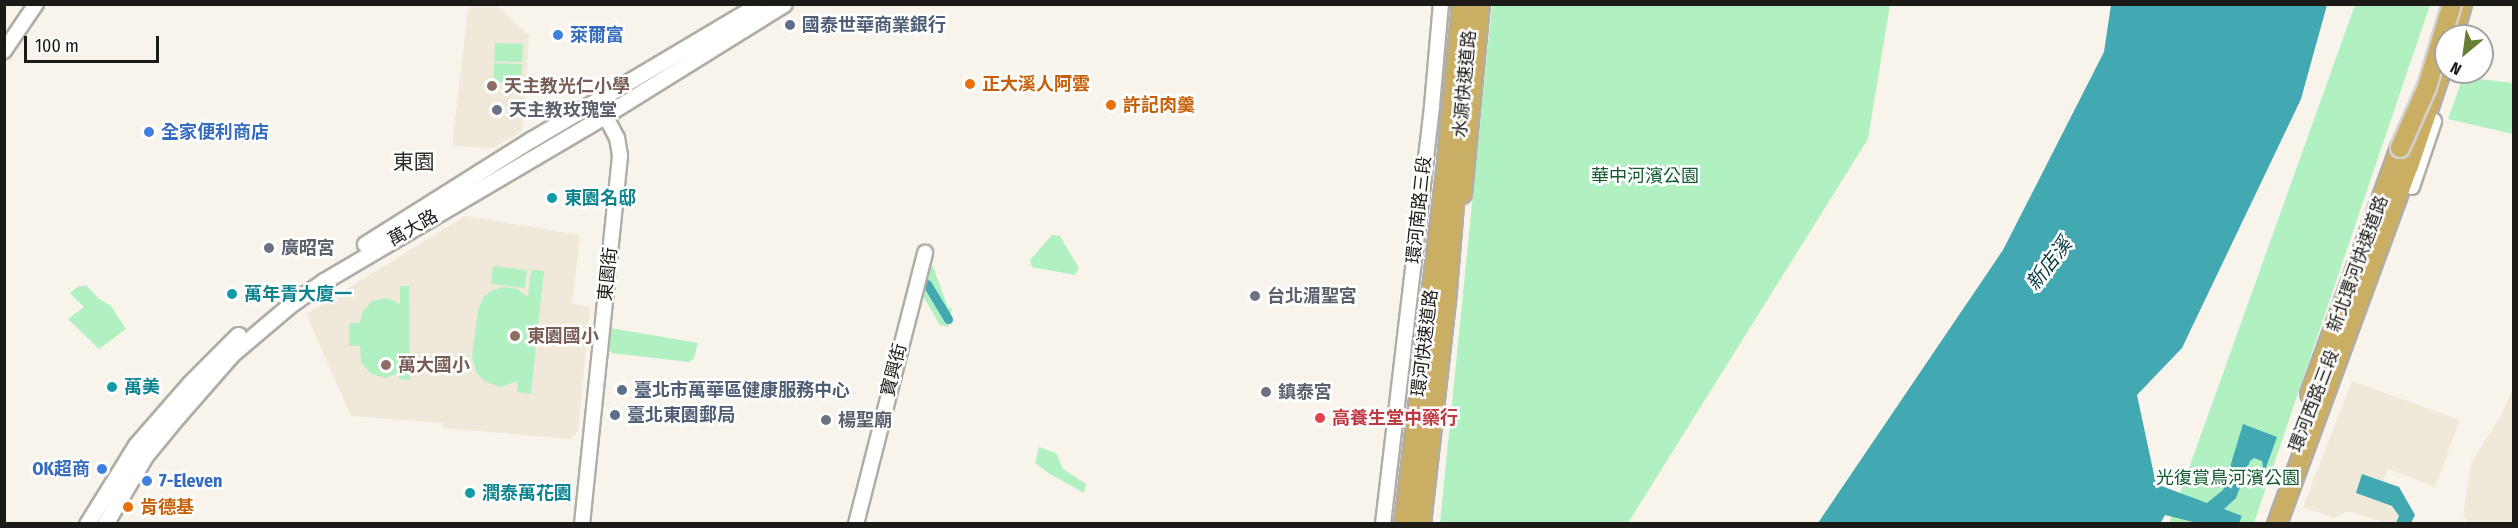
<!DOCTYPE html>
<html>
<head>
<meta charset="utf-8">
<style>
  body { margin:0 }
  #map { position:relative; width:2518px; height:528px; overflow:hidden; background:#f8f4ec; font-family:"Fira Sans Condensed","Noto Sans TC",sans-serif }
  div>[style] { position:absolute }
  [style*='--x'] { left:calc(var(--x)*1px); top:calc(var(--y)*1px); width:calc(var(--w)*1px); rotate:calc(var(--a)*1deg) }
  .built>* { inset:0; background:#f0e9da }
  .green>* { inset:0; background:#b1f0c1; transform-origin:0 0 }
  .water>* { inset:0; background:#42a9b3 }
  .canal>* { height:9px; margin:-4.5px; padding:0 4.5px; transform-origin:4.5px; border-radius:4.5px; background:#42a9b3 }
  .roads { filter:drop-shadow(2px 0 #b1ada5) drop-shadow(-2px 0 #b1ada5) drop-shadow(0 2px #b1ada5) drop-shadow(0 -2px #b1ada5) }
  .tertiary>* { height:14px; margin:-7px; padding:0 7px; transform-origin:7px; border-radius:7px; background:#fff }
  .secondary>* { height:15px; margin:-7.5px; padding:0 7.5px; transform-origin:7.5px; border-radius:7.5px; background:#fff }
  .trunk>* { height:18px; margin:-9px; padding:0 9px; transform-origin:9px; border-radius:9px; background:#caae63 }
  .bridges { filter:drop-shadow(2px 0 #d1d1d1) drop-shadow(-2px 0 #d1d1d1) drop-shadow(0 2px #d1d1d1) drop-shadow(0 -2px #d1d1d1) }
  .trunk-bridge>* { height:18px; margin:-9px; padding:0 9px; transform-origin:9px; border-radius:9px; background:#caae63 }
  .dots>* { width:16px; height:16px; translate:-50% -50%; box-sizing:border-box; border:3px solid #fff; border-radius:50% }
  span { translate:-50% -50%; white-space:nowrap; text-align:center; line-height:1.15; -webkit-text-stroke:5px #fff; paint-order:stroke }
  .service-label { font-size:18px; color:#4e5e75; font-weight:700 }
  .left { translate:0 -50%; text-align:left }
  .shop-label { font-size:18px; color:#366cbe; font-weight:700 }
  .right { translate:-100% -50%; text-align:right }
  .food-label { font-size:18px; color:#c56008; font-weight:700 }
  .street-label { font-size:18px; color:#1b1a17 }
  .education-label { font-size:18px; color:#785e54; font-weight:700 }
  .worship-label { font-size:18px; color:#5b616d; font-weight:700 }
  .park-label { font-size:18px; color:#105a2f }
  .culture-label { font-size:18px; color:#0d838f; font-weight:700 }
  .health-label { font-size:18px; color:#be3a42; font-weight:700 }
  .water-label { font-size:20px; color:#06383d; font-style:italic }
  .quarter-label { font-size:21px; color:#312e28 }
  .frame { position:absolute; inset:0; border:6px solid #1b1a17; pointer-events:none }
  .north { position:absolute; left:2434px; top:24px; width:60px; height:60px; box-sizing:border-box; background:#fff; border:2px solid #a4a3a2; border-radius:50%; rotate:209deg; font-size:16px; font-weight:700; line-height:24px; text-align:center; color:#1b1a17 }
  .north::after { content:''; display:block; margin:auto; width:21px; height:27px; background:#667f32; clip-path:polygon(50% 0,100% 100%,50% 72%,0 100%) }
  .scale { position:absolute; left:24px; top:36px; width:135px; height:27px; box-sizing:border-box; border:3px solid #1b1a17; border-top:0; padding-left:8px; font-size:18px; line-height:21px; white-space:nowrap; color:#1b1a17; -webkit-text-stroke:4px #fff; paint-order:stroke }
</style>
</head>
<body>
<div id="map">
  <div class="built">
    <div style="clip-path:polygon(473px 5px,496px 5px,529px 35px,522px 131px,494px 148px,452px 146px,468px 10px)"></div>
    <div style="clip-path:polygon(465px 216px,580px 235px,572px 304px,590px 307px,578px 431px,571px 439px,442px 428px,442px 423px,351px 416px,306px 314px)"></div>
    <div style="clip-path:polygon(2352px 381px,2460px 420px,2435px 487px,2388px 469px,2383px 481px,2399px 487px,2415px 515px,2411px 523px,2385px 523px,2348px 511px,2334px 518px,2303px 507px)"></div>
    <div style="clip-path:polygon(2513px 389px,2513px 523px,2468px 523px,2463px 515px,2471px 463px,2500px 417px)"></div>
  </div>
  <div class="green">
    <div style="clip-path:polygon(1492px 5px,1890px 5px,1868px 139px,1628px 523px,1440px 523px)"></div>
    <div style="clip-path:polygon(2355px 5px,2430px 5px,2254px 523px,2169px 524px)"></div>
    <div style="left:495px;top:43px;width:28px;height:18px;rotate:2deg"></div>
    <div style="left:494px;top:63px;width:28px;height:19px;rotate:2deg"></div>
    <div style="clip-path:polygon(2463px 77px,2513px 83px,2513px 134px,2448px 119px)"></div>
    <div style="clip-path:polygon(1052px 235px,1060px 236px,1079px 268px,1075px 275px,1032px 267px,1030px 260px)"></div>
    <div style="left:493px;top:266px;width:34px;height:18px;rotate:7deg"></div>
    <div style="clip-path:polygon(933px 266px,948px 308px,952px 308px,948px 327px,940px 325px,923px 296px,931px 267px)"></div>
    <div style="clip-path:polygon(531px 270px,544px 271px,531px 394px,517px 392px,518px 381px,500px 387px,484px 381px,476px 372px,472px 356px,478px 310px,483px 298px,492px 290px,504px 287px,517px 289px,528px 297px)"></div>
    <div style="clip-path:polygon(86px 285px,99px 299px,111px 306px,126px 329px,99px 349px,68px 319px,84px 307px,70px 293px,77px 287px)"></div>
    <div style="clip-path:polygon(400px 286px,409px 286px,410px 380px,399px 379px,399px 373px,385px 378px,371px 374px,361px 362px,360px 346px,349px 346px,349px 323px,360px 323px,362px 312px,372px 301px,387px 298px,400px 304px)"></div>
    <div style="clip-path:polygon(610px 328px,698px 343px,694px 358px,689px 362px,611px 353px,608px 349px)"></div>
    <div style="clip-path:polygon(1039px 447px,1056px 453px,1063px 469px,1086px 484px,1084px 493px,1050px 474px,1035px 463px)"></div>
  </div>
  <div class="water">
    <div style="clip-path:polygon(2111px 5px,2327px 5px,2301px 99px,2182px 348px,2137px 395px,2156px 484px,2207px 503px,2223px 490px,2243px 424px,2277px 437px,2264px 473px,2262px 461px,2254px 458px,2250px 461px,2236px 498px,2224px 509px,2242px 516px,2239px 523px,2197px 523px,2165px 515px,2160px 524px,1818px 523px,2003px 250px,2104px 52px)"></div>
    <div style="clip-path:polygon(2362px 474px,2399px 487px,2415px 515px,2411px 523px,2396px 523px,2399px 516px,2392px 506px,2356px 493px)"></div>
  </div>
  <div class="canal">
    <div style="--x:927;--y:284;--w:41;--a:59"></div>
  </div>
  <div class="roads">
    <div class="tertiary">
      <div style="--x:4;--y:51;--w:57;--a:-55.8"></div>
      <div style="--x:582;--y:524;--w:370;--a:-84.1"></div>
      <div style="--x:620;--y:156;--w:18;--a:-99"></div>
      <div style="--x:617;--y:138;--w:41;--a:-117.8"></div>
      <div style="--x:856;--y:524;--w:280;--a:-75.7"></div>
      <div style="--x:1383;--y:524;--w:421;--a:-83.3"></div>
      <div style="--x:1432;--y:106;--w:102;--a:-85"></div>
    </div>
    <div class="secondary">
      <div style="--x:2411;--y:186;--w:69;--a:-71.3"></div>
      <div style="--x:365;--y:244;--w:197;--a:-32.2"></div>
      <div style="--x:532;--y:139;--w:264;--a:-30.7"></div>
      <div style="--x:87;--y:524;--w:93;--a:-58.2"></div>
      <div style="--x:136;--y:445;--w:82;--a:-48.9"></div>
      <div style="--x:190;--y:383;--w:68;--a:-45"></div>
      <div style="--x:105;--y:524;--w:79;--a:-59.5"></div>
      <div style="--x:145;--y:456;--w:50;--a:-50.6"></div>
      <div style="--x:177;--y:417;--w:84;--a:-48.9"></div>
      <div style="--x:232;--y:354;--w:77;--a:-40.3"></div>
      <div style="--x:291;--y:304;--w:40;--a:-34.9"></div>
      <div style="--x:324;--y:281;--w:329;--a:-30.5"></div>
      <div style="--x:607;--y:114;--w:208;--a:-31.9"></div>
    </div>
    <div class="trunk">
      <div style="--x:2453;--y:36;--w:33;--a:-74"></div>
      <div style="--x:1462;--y:194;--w:191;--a:-84.6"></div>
      <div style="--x:2310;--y:394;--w:262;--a:-69.9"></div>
      <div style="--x:1404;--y:524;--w:365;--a:-83.2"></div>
      <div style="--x:1447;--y:162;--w:159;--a:-84.6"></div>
      <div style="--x:1421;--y:524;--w:223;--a:-83.6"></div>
      <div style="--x:1446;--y:302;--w:122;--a:-85.3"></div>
      <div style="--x:2277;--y:524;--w:382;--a:-69.8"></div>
      <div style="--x:2409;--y:166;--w:115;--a:-71.3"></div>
    </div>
  </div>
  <div class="bridges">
    <div class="trunk-bridge">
      <div style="--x:2400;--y:148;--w:67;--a:-66.1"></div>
      <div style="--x:2427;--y:87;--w:87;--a:-73.2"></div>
    </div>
  </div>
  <div class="dots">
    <div style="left:790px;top:25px;background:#5c6f8a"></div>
    <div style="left:558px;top:35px;background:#3f7fe0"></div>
    <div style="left:970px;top:84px;background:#e8710a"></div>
    <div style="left:492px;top:86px;background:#8d6e63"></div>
    <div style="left:1111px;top:105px;background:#e8710a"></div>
    <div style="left:497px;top:110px;background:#6b7280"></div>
    <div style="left:149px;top:132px;background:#3f7fe0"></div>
    <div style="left:552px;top:198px;background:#0f9aa8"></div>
    <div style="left:269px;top:248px;background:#6b7280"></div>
    <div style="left:232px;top:294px;background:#0f9aa8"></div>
    <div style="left:1255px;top:296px;background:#6b7280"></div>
    <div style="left:515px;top:336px;background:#8d6e63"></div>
    <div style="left:386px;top:365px;background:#8d6e63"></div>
    <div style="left:112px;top:387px;background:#0f9aa8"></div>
    <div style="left:622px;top:390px;background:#5c6f8a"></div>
    <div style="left:1266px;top:392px;background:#6b7280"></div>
    <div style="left:615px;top:415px;background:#5c6f8a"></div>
    <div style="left:1320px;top:418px;background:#e0444e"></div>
    <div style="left:826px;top:420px;background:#6b7280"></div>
    <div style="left:102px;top:469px;background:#3f7fe0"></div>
    <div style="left:147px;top:481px;background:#3f7fe0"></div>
    <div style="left:470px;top:493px;background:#0f9aa8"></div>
    <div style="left:128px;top:507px;background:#e8710a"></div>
  </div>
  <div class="service-label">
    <span class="left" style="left:802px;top:25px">國泰世華商業銀行</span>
    <span class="left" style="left:634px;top:390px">臺北市萬華區健康服務中心</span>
    <span class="left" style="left:627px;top:415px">臺北東園郵局</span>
  </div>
  <div class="shop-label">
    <span class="left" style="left:570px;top:35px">萊爾富</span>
    <span class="left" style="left:161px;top:132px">全家便利商店</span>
    <span class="right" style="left:90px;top:469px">OK超商</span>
    <span class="left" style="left:159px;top:481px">7-Eleven</span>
  </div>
  <div class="food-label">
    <span class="left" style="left:982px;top:84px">正大溪人阿雲</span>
    <span class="left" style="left:1123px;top:105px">許記肉羹</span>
    <span class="left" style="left:140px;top:507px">肯德基</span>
  </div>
  <div class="street-label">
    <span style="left:1465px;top:84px;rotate:-85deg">水源快速道路</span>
    <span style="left:1419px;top:210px;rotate:-84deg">環河南路三段</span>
    <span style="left:413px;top:228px;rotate:-30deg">萬大路</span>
    <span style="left:2358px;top:264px;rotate:-70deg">新北環河快速道路</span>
    <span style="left:608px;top:274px;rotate:-84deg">東園街</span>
    <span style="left:1425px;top:343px;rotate:-83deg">環河快速道路</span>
    <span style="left:894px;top:370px;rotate:-76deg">寶興街</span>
    <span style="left:2314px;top:401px;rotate:-69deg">環河西路三段</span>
  </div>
  <div class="education-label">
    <span class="left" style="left:504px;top:86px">天主教光仁小學</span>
    <span class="left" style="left:527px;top:336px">東園國小</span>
    <span class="left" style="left:398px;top:365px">萬大國小</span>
  </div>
  <div class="worship-label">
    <span class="left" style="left:509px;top:110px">天主教玫瑰堂</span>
    <span class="left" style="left:281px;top:248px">廣昭宮</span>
    <span class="left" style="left:1267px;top:296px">台北湄聖宮</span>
    <span class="left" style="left:1278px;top:392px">鎮泰宮</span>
    <span class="left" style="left:838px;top:420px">楊聖廟</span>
  </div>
  <div class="park-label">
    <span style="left:1645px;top:176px">華中河濱公園</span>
    <span style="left:2228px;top:478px">光復賞鳥河濱公園</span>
  </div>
  <div class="culture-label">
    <span class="left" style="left:564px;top:198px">東園名邸</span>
    <span class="left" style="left:244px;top:294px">萬年青大廈一</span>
    <span class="left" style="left:124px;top:387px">萬美</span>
    <span class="left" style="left:482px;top:493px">潤泰萬花園</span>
  </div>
  <div class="health-label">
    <span class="left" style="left:1332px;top:418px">高養生堂中藥行</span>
  </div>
  <div class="water-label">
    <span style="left:2049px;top:264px;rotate:-52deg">新店溪</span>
  </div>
  <div class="quarter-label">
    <span style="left:414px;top:162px">東園</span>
  </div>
  <div class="frame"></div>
  <div class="north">N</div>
  <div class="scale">100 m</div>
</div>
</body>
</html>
